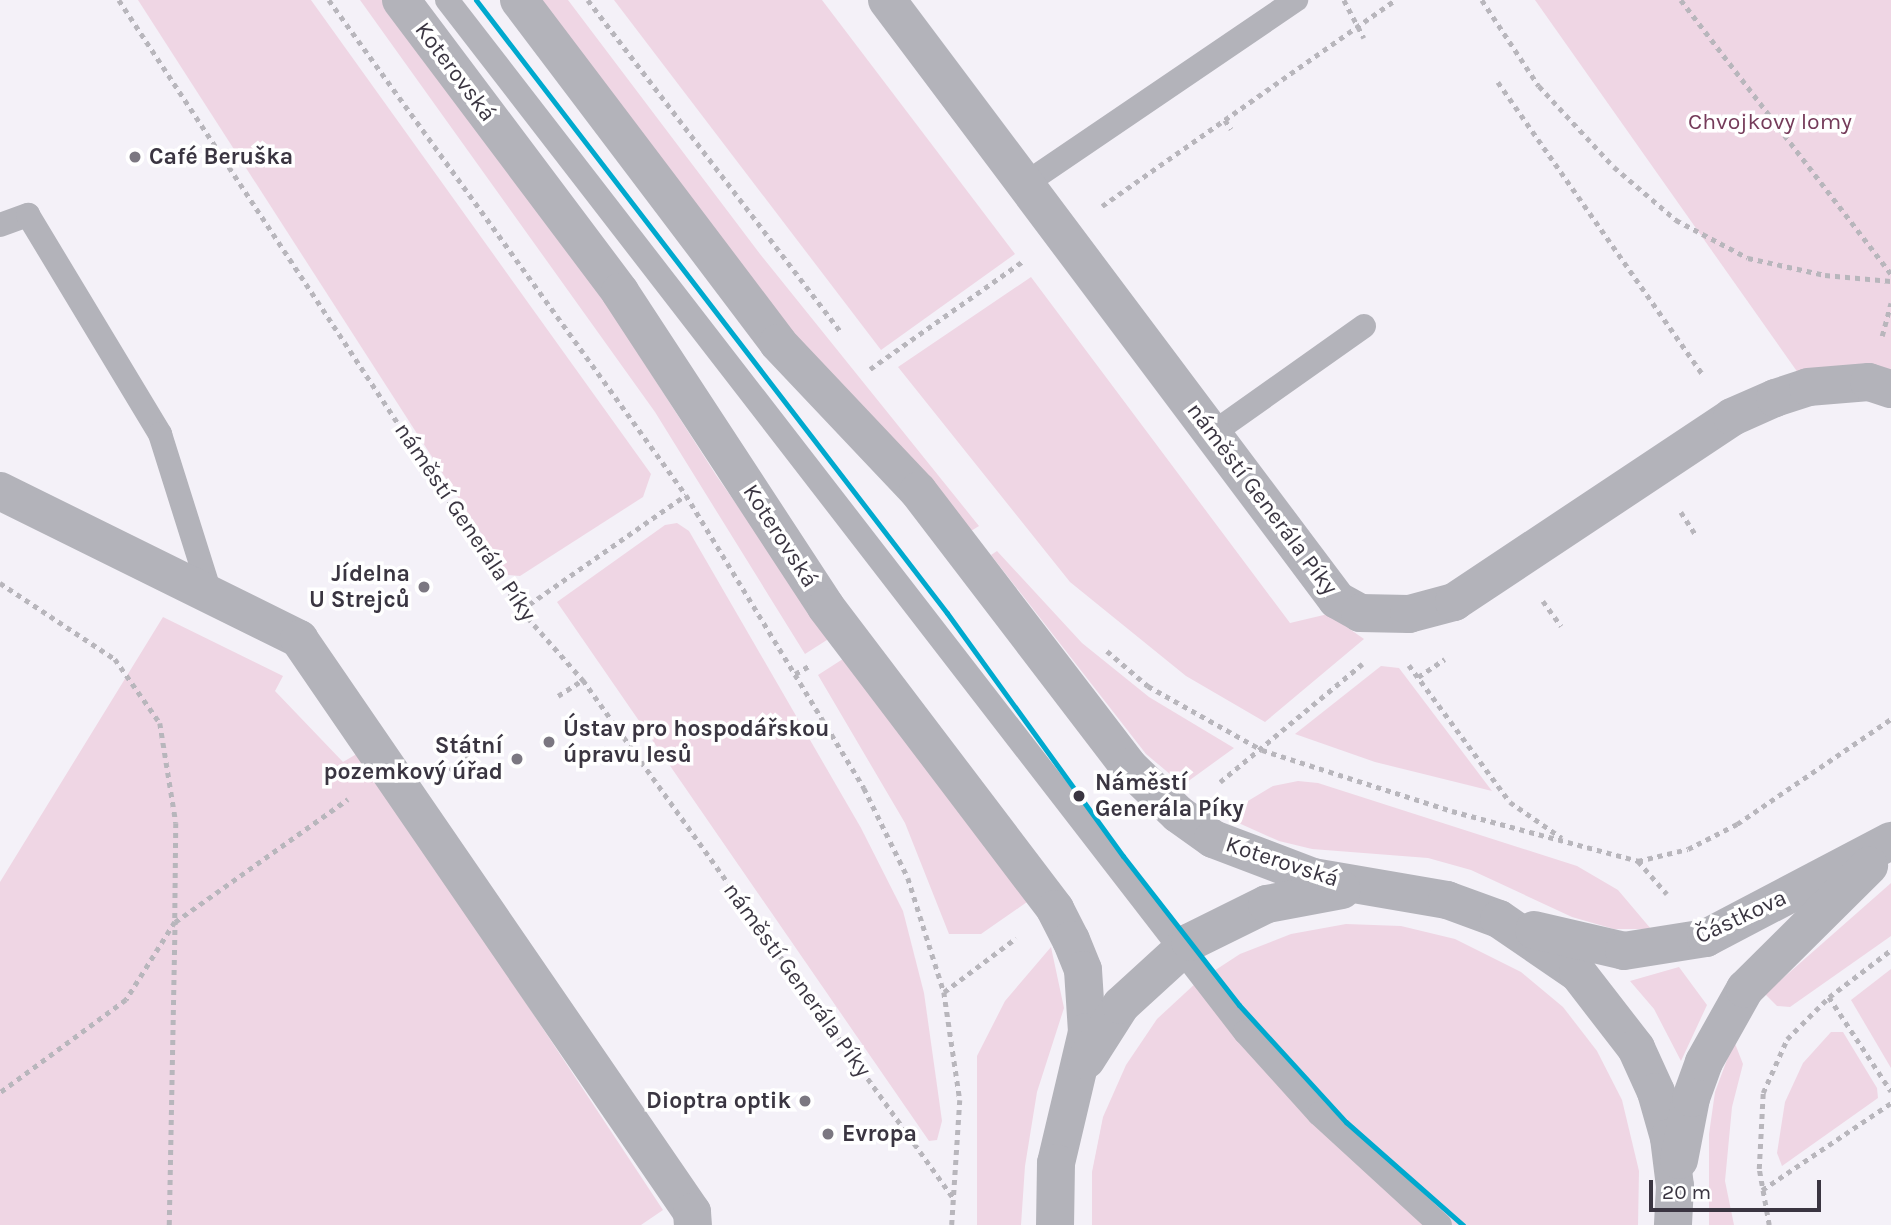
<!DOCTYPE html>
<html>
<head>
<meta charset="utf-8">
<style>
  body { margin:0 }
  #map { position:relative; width:1891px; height:1225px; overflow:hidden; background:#f4f1f8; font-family:Karla,sans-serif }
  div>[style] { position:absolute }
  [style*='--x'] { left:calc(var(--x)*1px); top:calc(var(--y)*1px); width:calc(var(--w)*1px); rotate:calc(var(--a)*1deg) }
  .green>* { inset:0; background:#efd6e4 }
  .path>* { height:4.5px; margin-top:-2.25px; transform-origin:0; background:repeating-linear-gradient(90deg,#b8b6bc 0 5px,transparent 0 10px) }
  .service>* { height:24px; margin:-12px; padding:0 12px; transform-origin:12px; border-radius:12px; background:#b3b3ba }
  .minor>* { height:38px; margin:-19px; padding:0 19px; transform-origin:19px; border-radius:19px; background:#b3b3ba }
  .tertiary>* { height:38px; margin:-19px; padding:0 19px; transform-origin:19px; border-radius:19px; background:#b3b3ba }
  .tram-1>* { height:5px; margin:-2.5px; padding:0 2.5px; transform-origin:2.5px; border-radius:2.5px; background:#00a9ce }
  .dots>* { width:19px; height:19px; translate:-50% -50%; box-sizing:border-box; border:4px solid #fff; border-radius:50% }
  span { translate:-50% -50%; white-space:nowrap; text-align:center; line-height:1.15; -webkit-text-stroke:7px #fff; paint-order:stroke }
  .street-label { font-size:23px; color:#3a3541 }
  .park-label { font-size:23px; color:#753b5a }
  .poi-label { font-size:23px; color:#3a3541; font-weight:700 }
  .left { translate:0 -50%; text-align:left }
  .right { translate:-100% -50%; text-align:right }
  .stop-label { font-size:23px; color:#3a3541; font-weight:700 }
  .scale { position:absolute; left:1649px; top:1180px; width:172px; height:32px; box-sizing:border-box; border:4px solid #3a3541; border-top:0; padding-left:9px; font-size:21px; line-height:24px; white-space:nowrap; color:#3a3541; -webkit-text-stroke:5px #fff; paint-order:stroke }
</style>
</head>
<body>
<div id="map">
  <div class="green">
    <div style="clip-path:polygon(138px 0,311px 0,651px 474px,643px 497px,520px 576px,508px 575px)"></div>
    <div style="clip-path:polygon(360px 0,385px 0,609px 308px,716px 475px,830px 638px,805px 654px,655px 412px)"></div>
    <div style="clip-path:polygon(538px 0,568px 0,760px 254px,979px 526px,971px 531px,782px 323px)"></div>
    <div style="clip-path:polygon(614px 0,822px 0,1015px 254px,881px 350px)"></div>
    <div style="clip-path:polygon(1535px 0,1891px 0,1891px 389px,1808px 387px)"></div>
    <div style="clip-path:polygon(1031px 277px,1290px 623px,1328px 614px,1364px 639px,1265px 722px,1186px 676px,1070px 582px,898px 367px)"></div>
    <div style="clip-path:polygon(677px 523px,689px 531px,861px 828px,903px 911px,924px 993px,942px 1121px,937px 1140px,929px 1141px,557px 602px,665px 525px)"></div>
    <div style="clip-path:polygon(997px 551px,1082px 643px,1149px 697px,1234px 748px,1183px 785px,1146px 754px,991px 555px)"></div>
    <div style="clip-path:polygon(163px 617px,283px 676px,275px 691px,343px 762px,360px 752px,663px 1210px,641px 1225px,0 1225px,0 882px)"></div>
    <div style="clip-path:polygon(846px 657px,1027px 902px,981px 934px,949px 934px,905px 823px,818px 675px)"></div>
    <div style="clip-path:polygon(1381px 666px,1399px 668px,1492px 791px,1375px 762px,1295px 734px)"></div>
    <div style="clip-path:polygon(1298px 781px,1318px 783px,1577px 866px,1618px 890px,1651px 929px,1614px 929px,1572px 917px,1471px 870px,1428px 858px,1312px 849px,1279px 841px,1223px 816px,1273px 786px)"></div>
    <div style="clip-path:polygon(1891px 883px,1891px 936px,1790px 1007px,1777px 1006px,1765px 994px)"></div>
    <div style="clip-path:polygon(1346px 924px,1401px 926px,1455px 939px,1521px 972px,1563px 1007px,1597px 1051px,1622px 1100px,1639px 1171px,1638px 1225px,1092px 1225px,1092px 1172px,1103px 1117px,1126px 1065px,1157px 1019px,1197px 982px,1240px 954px,1291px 934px)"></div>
    <div style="clip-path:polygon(1051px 947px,1064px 1008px,1037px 1092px,1025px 1166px,1021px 1225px,977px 1225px,977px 1056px,1005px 1001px)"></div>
    <div style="clip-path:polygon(1679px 967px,1707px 1005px,1681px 1061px,1654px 1009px,1630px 981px)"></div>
    <div style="clip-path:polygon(1891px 969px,1891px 1068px,1851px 1000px)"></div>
    <div style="clip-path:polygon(1831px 1032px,1843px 1032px,1877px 1088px,1878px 1098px,1782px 1166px,1777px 1153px,1785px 1102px,1803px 1063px)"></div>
    <div style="clip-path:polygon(1734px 1041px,1743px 1064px,1732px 1107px,1725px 1181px,1734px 1225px,1709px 1225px,1709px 1134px,1715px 1092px)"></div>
  </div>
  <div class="path">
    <div style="--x:119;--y:0;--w:731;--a:56.61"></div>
    <div style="--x:521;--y:610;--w:94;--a:48.5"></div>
    <div style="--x:583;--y:680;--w:638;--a:54.44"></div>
    <div style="--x:329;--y:0;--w:610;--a:54.2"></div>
    <div style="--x:686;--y:495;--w:343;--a:58.7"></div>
    <div style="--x:864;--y:788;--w:100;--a:63.9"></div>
    <div style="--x:908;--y:878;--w:120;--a:72.5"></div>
    <div style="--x:944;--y:992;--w:109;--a:81.6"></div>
    <div style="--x:960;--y:1100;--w:125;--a:93.7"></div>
    <div style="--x:588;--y:0;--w:416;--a:52.7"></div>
    <div style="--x:1344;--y:0;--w:43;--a:62.2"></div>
    <div style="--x:1482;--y:0;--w:103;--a:56.5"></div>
    <div style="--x:1539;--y:86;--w:110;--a:47.2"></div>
    <div style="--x:1614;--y:167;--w:82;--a:40.5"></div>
    <div style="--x:1676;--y:220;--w:81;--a:27.8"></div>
    <div style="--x:1748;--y:258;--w:79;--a:12.4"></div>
    <div style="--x:1825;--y:275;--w:66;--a:5.2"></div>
    <div style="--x:1681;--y:0;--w:345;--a:52.5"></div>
    <div style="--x:1498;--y:82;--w:359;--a:55"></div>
    <div style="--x:1225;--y:120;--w:11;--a:56"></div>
    <div style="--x:1102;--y:206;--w:358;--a:-35.1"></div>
    <div style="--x:1882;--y:336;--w:34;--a:-75"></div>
    <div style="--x:870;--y:369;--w:187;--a:-35.2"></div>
    <div style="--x:1681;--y:512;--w:27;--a:57"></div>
    <div style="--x:0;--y:583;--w:138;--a:33.5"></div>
    <div style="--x:115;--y:659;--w:78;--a:54.9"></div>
    <div style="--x:160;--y:723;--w:101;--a:80.9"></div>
    <div style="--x:176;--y:823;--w:99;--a:90.6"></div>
    <div style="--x:175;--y:922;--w:92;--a:122.1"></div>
    <div style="--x:126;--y:1000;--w:157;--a:143.6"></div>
    <div style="--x:1543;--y:601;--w:31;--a:54"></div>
    <div style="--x:521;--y:610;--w:201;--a:-34.9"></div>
    <div style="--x:1107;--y:651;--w:54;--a:40.5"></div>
    <div style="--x:1148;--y:686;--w:131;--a:29.3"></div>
    <div style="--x:1262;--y:750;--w:200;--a:17.8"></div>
    <div style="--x:1452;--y:811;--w:193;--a:15"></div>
    <div style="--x:1638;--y:861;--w:51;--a:-13.5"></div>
    <div style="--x:1688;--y:849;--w:55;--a:-27"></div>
    <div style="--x:1737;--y:824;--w:186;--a:-34.3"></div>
    <div style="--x:1409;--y:665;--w:170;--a:53.6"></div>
    <div style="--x:1510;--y:802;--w:63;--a:34.7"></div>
    <div style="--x:795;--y:674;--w:16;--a:-30"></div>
    <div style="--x:1418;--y:677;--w:32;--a:-34"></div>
    <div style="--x:558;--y:696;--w:30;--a:-33"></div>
    <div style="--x:449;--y:770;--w:32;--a:-34"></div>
    <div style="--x:1220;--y:782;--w:185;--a:-39.7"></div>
    <div style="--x:1638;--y:861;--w:44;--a:48.7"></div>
    <div style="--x:944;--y:992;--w:90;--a:-36.9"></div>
    <div style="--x:1829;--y:997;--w:113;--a:56.6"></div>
    <div style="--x:1762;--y:1190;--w:156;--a:-34"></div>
    <div style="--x:169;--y:1225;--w:303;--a:-88.9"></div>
    <div style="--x:175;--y:922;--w:212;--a:-35.4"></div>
    <div style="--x:1769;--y:1225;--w:57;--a:-100.1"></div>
    <div style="--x:1759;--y:1169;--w:76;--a:-87"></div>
    <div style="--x:1763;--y:1093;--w:59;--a:-66"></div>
    <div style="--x:1787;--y:1039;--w:59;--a:-45"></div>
    <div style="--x:1829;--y:997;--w:78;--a:-37.2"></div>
  </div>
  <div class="service">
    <div style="--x:447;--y:0;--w:1305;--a:52.29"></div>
    <div style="--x:1245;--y:1032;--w:110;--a:47.9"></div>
    <div style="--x:1319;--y:1114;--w:164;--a:42.5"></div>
    <div style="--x:1025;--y:184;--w:328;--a:-34.2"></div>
    <div style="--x:0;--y:225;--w:30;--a:-20"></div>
    <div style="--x:28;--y:215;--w:256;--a:58.9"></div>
    <div style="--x:160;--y:434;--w:170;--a:72.5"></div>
    <div style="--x:1213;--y:433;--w:185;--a:-35.3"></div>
  </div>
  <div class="minor">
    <div style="--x:887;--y:0;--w:750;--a:53.13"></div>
    <div style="--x:1337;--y:600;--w:26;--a:29"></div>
    <div style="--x:1360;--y:613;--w:49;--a:1.2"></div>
    <div style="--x:1409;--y:614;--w:47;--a:-14.9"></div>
    <div style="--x:1454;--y:602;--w:334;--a:-33.6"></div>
    <div style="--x:1732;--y:417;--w:47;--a:-23.8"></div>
    <div style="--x:1775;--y:398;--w:35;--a:-18"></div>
    <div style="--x:1808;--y:387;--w:61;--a:-4.7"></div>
    <div style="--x:1869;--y:382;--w:23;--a:18"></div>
    <div style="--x:0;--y:491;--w:334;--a:26.3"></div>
    <div style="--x:299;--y:639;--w:695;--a:55.56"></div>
    <div style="--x:692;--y:1212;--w:13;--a:86"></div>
  </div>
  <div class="tertiary">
    <div style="--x:401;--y:0;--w:365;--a:53.1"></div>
    <div style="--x:620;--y:292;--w:376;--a:56.8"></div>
    <div style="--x:826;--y:607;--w:379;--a:52.8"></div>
    <div style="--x:1055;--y:909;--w:35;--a:63"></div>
    <div style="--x:1071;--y:940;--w:32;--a:68"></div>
    <div style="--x:1083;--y:970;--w:62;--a:86.3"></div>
    <div style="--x:1087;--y:1032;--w:135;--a:103.3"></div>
    <div style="--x:1056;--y:1163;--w:62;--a:90.9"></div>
    <div style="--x:519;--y:0;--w:430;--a:52.9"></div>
    <div style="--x:778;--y:343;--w:204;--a:46.6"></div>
    <div style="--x:918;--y:491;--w:347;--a:52.6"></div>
    <div style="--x:1129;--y:767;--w:68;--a:43.8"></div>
    <div style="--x:1178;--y:814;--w:43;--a:35.5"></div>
    <div style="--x:1213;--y:839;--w:107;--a:20.8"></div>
    <div style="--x:1313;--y:877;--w:136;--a:9.7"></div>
    <div style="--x:1447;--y:900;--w:55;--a:20.1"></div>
    <div style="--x:1499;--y:919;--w:96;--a:34.4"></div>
    <div style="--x:1578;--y:973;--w:95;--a:52.3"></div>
    <div style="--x:1636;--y:1048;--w:48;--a:65.6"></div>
    <div style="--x:1656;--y:1092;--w:48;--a:74.2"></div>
    <div style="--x:1669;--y:1138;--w:48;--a:82.9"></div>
    <div style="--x:1675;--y:1186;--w:39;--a:93"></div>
    <div style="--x:1534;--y:930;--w:92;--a:13.1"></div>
    <div style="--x:1624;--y:951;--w:83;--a:-9"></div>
    <div style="--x:1706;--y:938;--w:209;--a:-27.7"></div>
    <div style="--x:1086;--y:1060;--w:65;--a:-57.5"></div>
    <div style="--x:1121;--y:1005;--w:93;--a:-42.4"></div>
    <div style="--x:1190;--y:942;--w:86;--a:-26.3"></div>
    <div style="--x:1267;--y:904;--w:76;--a:-10.6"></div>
    <div style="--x:1679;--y:1160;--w:63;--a:-79"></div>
    <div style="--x:1691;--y:1098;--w:38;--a:-70"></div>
    <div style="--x:1704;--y:1062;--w:84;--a:-60.7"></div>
    <div style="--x:1745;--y:989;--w:175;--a:-44.8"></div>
  </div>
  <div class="tram-1">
    <div style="--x:476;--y:0;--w:773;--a:52.46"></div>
    <div style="--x:947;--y:613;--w:300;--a:54.1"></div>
    <div style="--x:1123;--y:856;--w:189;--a:52.1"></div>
    <div style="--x:1239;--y:1005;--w:159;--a:47.6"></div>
    <div style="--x:1346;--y:1122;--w:156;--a:41.4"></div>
  </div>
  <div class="dots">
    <div style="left:135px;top:157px;background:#7b7781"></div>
    <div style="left:424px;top:587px;background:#7b7781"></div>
    <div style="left:549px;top:742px;background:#7b7781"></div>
    <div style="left:517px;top:759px;background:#7b7781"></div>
    <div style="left:1079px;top:796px;background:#3a3541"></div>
    <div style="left:805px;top:1101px;background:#7b7781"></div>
    <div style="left:828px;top:1134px;background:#7b7781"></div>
  </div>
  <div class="street-label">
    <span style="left:455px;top:72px;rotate:53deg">Koterovská</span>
    <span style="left:1262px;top:499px;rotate:53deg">náměstí Generála Píky</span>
    <span style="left:465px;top:522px;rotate:56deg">náměstí Generála Píky</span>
    <span style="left:780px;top:536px;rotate:57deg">Koterovská</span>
    <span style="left:1282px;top:862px;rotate:18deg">Koterovská</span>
    <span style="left:1741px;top:917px;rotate:-25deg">Částkova</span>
    <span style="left:797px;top:980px;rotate:54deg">náměstí Generála Píky</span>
  </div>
  <div class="park-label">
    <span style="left:1770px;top:122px">Chvojkovy lomy</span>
  </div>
  <div class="poi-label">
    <span class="left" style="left:149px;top:157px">Café Beruška</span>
    <span class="right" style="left:410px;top:587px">Jídelna<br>U Strejců</span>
    <span class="left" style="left:563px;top:742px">Ústav pro hospodářskou<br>úpravu lesů</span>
    <span class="right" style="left:503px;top:759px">Státní<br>pozemkový úřad</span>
    <span class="right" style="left:791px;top:1101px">Dioptra optik</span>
    <span class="left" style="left:842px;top:1134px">Evropa</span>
  </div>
  <div class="stop-label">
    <span class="left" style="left:1095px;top:796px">Náměstí<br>Generála Píky</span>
  </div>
  <div class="scale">20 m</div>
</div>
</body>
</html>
